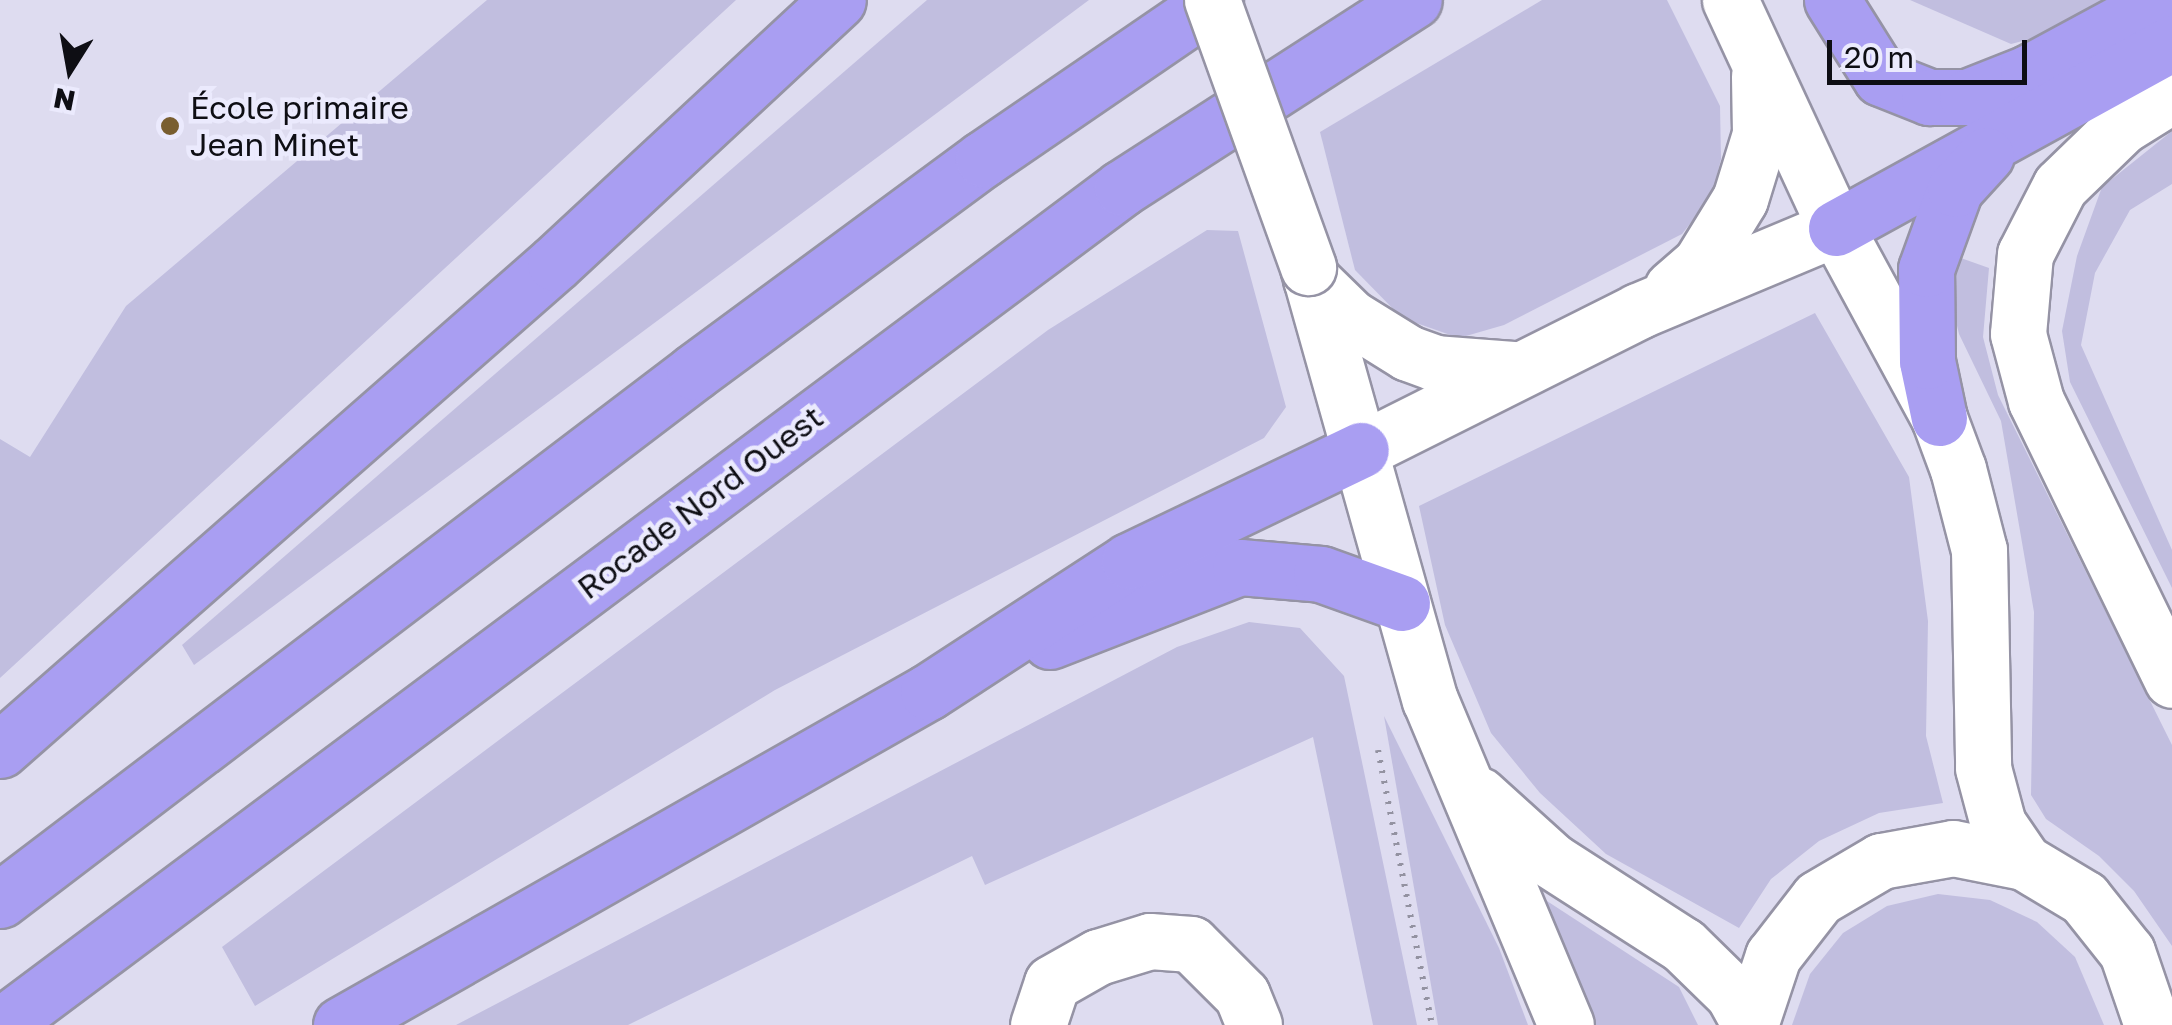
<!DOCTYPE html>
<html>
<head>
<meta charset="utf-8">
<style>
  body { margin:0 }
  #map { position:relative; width:2172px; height:1025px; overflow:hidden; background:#dedcf0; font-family:"Golos Text",sans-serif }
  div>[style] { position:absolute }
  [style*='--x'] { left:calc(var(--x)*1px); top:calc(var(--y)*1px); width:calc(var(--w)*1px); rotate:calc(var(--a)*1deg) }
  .green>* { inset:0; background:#c1bedf }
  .path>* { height:6px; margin-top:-3px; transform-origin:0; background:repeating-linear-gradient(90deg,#9392a1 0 2.5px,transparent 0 10.5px) }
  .roads { filter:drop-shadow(2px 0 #9593a5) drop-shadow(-2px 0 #9593a5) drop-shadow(0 2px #9593a5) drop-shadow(0 -2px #9593a5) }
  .minor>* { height:55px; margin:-27.5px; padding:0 27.5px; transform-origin:27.5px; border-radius:27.5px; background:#fff }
  .highway>* { height:55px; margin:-27.5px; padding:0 27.5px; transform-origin:27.5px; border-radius:27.5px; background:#a99ef2 }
  .bridges { filter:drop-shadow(2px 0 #9593a5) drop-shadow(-2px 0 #9593a5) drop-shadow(0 2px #9593a5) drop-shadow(0 -2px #9593a5) }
  .minor-bridge>* { height:55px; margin:-27.5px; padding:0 27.5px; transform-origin:27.5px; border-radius:27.5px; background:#fff }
  .dots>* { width:28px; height:28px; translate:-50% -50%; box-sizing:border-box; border:5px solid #ebeafd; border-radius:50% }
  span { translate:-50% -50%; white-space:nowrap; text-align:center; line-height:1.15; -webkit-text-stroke:9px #ebeafd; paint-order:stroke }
  .poi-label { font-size:32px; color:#0e0e14 }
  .left { translate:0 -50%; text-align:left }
  .street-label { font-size:32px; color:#0e0e14 }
  .north { position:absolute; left:20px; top:20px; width:100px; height:100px; -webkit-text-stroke:8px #ebeafd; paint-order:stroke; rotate:191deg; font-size:28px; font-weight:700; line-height:40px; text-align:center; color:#0e0e14 }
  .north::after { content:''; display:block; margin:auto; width:35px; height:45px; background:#0e0e14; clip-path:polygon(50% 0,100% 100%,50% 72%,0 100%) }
  .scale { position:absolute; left:1827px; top:40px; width:200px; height:45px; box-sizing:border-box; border:5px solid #0e0e14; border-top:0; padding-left:12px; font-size:30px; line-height:35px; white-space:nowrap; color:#0e0e14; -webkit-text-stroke:8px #ebeafd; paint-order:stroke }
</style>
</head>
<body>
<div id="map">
  <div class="green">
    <div style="clip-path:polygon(487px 0,736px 0,0 678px,0 439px,30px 457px,126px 306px)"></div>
    <div style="clip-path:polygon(927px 0,1089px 0,194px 665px,182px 645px)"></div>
    <div style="clip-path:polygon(1542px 0,1667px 0,1720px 106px,1721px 159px,1712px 196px,1682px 234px,1504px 325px,1459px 338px,1402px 318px,1355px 270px,1320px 132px)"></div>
    <div style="clip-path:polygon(1910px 0,2115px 0,2065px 30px,2011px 44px)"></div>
    <div style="clip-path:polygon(2172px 131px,2172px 184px,2130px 210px,2095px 273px,2081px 345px,2172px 550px,2172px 588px,2070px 382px,2062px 331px,2077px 256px,2102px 187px)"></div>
    <div style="clip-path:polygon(1207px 230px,1238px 231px,1286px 407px,1264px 438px,775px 690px,255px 1006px,222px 947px,1048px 330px)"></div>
    <div style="clip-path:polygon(1958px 257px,1989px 268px,1983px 337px,1998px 395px,2172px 745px,2172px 946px,2134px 891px,2099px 856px,2046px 819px,2031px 795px,2034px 612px,2001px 421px,1959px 334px,1950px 297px)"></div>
    <div style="clip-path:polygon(1815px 313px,1909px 477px,1928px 621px,1926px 736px,1943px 803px,1879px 813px,1819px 841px,1771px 879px,1739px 928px,1606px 854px,1540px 793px,1491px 733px,1445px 625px,1419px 506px)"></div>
    <div style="clip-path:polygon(1249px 622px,1300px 628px,1344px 676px,1417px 1025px,1373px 1025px,1313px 737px,985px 885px,972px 856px,628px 1025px,456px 1025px,1177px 647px)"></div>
    <div style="clip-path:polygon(1384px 716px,1499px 948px,1528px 1025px,1438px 1025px)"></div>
    <div style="clip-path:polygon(1527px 888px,1679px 987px,1698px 1025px,1593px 1025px)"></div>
    <div style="clip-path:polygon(1938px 894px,1990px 900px,2037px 922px,2075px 957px,2104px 1025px,1792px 1025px,1810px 974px,1843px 933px,1887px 906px)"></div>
  </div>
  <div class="path">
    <div style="--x:1378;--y:750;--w:280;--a:78.9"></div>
  </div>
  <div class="roads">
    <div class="minor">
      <div style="--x:1730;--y:0;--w:251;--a:65.1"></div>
      <div style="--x:1836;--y:228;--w:216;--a:61.5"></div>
      <div style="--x:1939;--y:418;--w:54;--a:69.6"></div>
      <div style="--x:1958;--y:469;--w:84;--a:75.5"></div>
      <div style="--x:1979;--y:550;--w:218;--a:88.9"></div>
      <div style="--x:1983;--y:768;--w:58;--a:75"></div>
      <div style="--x:1998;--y:824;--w:46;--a:55.6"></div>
      <div style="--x:2172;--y:95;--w:59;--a:148.2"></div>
      <div style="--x:2122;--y:126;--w:86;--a:135.9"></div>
      <div style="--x:2060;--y:186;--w:76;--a:117.2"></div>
      <div style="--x:2025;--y:254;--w:80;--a:95"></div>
      <div style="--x:2018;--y:334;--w:69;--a:75"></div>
      <div style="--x:2036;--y:401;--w:310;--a:64"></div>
      <div style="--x:1308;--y:267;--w:450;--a:74.3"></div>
      <div style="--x:1430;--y:700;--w:352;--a:67.3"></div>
      <div style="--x:1311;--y:279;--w:54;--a:44.3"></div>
      <div style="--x:1350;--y:317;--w:68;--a:31.8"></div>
      <div style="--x:1408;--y:353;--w:29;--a:20"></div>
      <div style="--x:1435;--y:363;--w:80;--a:4.3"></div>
      <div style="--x:1672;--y:288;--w:37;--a:-41"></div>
      <div style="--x:1700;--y:264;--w:76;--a:-58.4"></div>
      <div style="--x:1740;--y:199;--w:68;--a:-72.9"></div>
      <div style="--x:1760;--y:134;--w:58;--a:-91"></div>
      <div style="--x:1361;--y:450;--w:310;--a:-26.6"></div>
      <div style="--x:1638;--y:311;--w:215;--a:-22.7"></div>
      <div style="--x:1479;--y:795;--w:98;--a:42.1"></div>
      <div style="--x:1552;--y:861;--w:156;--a:32.7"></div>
      <div style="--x:1683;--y:945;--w:70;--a:44.4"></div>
      <div style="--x:1733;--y:994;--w:35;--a:61"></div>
      <div style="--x:1038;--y:1025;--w:44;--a:-71.6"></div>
      <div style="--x:1052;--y:983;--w:53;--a:-29.5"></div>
      <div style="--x:1098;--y:957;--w:54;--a:-17.1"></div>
      <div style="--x:1150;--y:941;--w:41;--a:4.2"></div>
      <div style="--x:1191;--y:944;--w:72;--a:45"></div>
      <div style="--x:1242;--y:995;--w:32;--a:68"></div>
      <div style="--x:1750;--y:1025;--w:73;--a:-71.6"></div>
      <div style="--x:1773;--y:956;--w:73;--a:-52.2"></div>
      <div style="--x:1818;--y:898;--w:73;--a:-30.4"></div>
      <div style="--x:1881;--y:861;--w:73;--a:-10.2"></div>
      <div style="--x:1953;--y:848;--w:72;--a:11.2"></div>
      <div style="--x:2024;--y:862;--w:70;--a:31"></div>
      <div style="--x:2084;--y:898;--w:69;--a:51.5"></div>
      <div style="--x:2127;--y:952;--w:77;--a:71.1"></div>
    </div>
    <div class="highway">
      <div style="--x:1832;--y:0;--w:92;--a:57.9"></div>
      <div style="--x:1881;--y:78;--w:52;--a:21.6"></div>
      <div style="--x:1929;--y:97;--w:38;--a:0"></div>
      <div style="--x:1967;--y:97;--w:66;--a:-21.5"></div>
      <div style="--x:2028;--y:73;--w:153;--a:-28.4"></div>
      <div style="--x:1836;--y:228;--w:384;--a:-28.8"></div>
      <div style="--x:1939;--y:418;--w:58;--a:-101.9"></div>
      <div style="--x:1927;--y:361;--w:92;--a:-90.6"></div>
      <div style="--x:1926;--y:269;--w:85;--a:-70.1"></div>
      <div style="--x:1955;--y:189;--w:46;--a:-47.6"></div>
      <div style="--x:1050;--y:641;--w:204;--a:-21.3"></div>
      <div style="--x:1240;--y:567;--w:81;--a:4.9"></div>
      <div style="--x:1321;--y:574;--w:86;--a:19.7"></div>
      <div style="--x:0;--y:750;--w:738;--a:-41.27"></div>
      <div style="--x:555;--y:263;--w:386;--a:-42.9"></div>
      <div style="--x:0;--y:900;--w:872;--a:-37.26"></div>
      <div style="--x:694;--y:372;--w:359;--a:-36.4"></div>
      <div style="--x:983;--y:159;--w:281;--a:-34.4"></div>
      <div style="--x:2;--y:1025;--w:1398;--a:-36.77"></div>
      <div style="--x:1122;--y:188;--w:347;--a:-32.8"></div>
      <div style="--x:341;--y:1025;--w:675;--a:-29.57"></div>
      <div style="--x:928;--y:692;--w:240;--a:-33.1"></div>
      <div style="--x:1129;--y:561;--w:257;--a:-25.6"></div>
    </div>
  </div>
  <div class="bridges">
    <div class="minor-bridge">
      <div style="--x:1212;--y:0;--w:284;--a:70.2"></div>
    </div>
  </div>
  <div class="dots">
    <div style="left:170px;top:126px;background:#795e30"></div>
  </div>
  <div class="poi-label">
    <span class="left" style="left:190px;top:126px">École primaire<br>Jean Minet</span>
  </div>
  <div class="street-label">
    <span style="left:700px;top:502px;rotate:-37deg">Rocade Nord Ouest</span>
  </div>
  <div class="north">N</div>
  <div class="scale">20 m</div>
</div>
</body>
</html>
